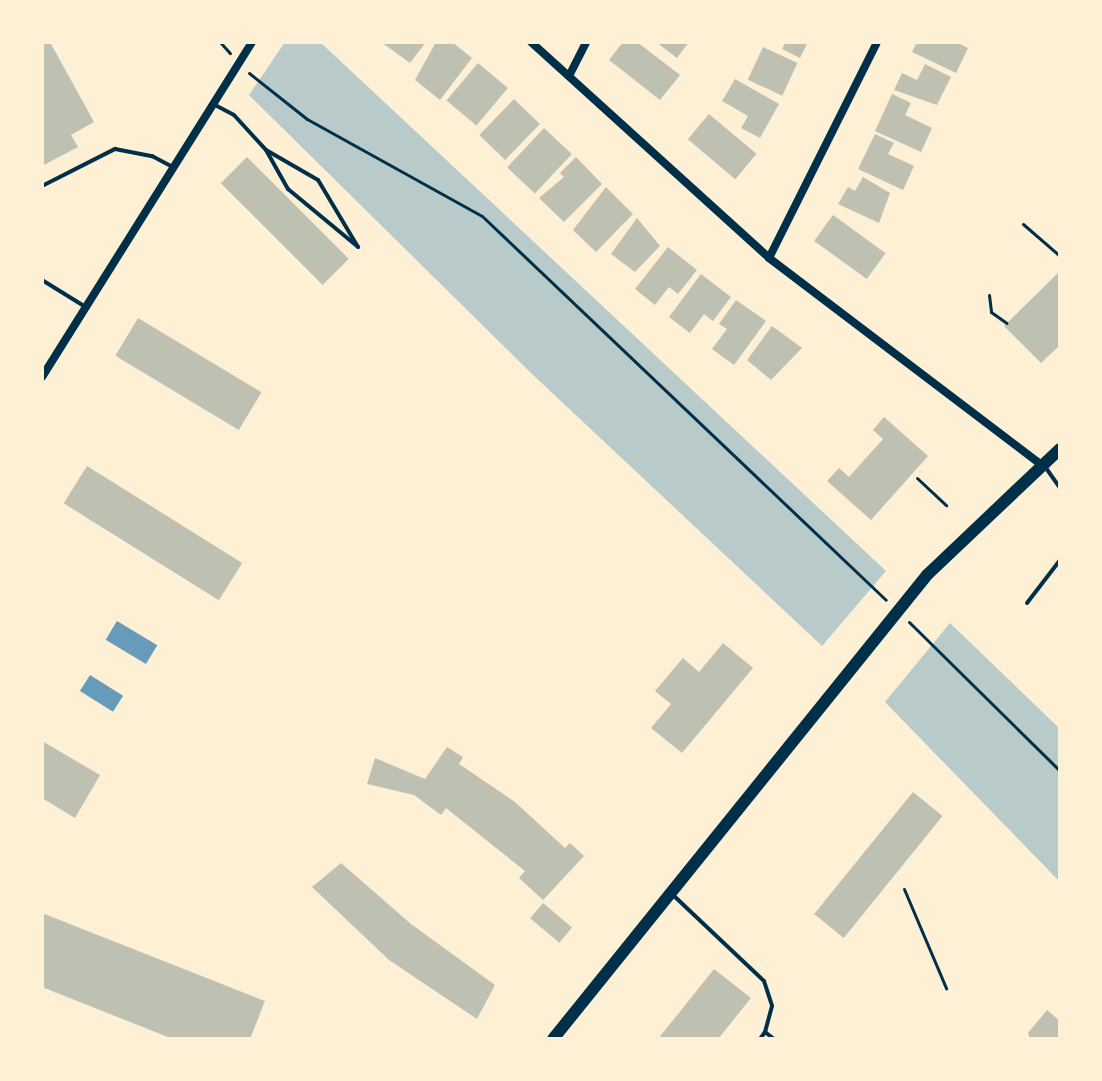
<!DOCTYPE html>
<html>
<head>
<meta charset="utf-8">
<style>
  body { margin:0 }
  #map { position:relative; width:1102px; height:1081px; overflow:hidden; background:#fdf0d5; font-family:Karla,sans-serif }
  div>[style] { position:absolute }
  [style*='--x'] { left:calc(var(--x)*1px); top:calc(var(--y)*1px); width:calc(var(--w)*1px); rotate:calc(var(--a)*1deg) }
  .green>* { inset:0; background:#b9caca }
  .water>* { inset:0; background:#669bbc; transform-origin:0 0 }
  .building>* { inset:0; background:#bec0b2; transform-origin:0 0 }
  .path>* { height:3px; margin:-1.5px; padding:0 1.5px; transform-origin:1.5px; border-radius:1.5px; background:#003049 }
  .service>* { height:4px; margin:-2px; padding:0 2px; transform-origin:2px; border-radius:2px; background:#003049 }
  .minor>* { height:8px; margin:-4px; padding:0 4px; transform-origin:4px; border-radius:4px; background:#003049 }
  .secondary>* { height:12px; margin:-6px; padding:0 6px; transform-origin:6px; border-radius:6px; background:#003049 }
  span { translate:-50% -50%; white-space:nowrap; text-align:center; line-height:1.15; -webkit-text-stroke:7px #fdf0d5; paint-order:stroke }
  .frame { position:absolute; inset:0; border:44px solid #fdf0d5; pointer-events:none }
</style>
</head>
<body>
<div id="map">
  <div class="green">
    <div style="clip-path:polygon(285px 42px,320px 42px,886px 571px,822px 646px,531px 373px,249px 95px)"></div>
    <div style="clip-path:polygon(950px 623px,1060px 729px,1060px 882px,885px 702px)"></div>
  </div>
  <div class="water">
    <div style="left:117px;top:621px;width:47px;height:22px;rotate:31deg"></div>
    <div style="left:90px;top:675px;width:39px;height:19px;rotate:32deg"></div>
  </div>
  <div class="building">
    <div style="clip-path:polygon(42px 42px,50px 42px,94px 122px,71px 135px,78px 147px,42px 166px)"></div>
    <div style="clip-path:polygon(381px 42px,426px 42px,410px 63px)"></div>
    <div style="clip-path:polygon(436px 42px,452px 42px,472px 58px,440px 100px,415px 80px)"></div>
    <div style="clip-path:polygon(623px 42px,637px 42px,680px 75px,660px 100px,609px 60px)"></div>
    <div style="clip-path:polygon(656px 42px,689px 42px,677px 58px)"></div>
    <div style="clip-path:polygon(786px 42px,808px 42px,800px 58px,782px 49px)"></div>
    <div style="clip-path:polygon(917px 42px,956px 42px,968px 48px,956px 73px,912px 52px)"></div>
    <div style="left:763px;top:47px;width:38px;height:36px;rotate:25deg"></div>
    <div style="left:478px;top:63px;width:39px;height:49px;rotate:40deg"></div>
    <div style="clip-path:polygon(925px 64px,951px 77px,937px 105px,894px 90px,902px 73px,917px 80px)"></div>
    <div style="clip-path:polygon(735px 79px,779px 104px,760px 138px,741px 128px,748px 116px,722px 101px)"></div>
    <div style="clip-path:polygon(892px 94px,911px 103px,905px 115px,932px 128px,921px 152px,875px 131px)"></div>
    <div style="left:514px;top:99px;width:36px;height:50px;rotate:44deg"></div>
    <div style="left:709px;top:114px;width:62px;height:33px;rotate:40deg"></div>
    <div style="left:544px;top:128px;width:38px;height:54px;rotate:43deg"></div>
    <div style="clip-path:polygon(875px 134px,894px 143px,888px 154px,914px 166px,903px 190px,858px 169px)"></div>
    <div style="left:247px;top:157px;width:144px;height:37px;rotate:45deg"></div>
    <div style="clip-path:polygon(576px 157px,602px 184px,564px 222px,539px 198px,564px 177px,560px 173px)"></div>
    <div style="clip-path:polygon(863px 177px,890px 193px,879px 223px,838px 204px,848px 187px,855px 191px)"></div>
    <div style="clip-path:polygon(606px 187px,633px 214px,596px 252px,573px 230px)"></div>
    <div style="left:833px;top:215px;width:65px;height:32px;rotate:36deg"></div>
    <div style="clip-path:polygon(637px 218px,660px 246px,635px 272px,611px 254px)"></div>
    <div style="clip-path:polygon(668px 247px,697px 270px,678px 294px,669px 287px,655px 305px,635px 289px)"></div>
    <div style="clip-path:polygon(1060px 271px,1060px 345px,1041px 363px,1004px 326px)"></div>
    <div style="clip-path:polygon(701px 274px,731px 297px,713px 321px,704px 314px,690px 333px,669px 317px)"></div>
    <div style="clip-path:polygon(736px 300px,766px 321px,734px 365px,712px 349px,727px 329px,719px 324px)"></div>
    <div style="left:138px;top:318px;width:144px;height:44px;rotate:31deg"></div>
    <div style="clip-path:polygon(772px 326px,802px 348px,771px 380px,747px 360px)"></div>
    <div style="clip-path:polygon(884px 417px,928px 456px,871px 520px,827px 481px,839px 468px,849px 477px,883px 439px,873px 430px)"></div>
    <div style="left:87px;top:466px;width:183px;height:44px;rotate:32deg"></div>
    <div style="clip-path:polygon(723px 643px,753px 668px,682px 753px,651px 728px,671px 704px,655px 691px,683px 658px,699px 672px)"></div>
    <div style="clip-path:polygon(42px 741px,100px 775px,75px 818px,42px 798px)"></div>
    <div style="clip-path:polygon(447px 747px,463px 757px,459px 764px,515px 802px,565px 848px,570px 843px,584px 856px,543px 900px,519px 878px,525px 871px,446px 808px,441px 815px,414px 795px,367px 784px,375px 758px,425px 779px)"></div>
    <div style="left:913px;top:792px;width:38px;height:157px;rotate:39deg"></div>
    <div style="clip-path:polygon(341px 863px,411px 924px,495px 985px,477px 1019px,389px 960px,312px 887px)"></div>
    <div style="left:543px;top:903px;width:38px;height:20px;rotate:40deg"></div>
    <div style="clip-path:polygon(42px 913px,265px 1001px,250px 1039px,173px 1039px,42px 987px)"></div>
    <div style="clip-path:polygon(714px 969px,751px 998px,718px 1039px,658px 1039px)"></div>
    <div style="clip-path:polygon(1047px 1010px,1060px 1021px,1060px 1039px,1030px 1039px,1028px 1033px)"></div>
  </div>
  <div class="path">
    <div style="--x:220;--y:42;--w:15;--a:48"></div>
    <div style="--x:249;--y:73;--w:74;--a:38.4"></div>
    <div style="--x:307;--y:119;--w:200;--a:29"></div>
    <div style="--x:482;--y:216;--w:557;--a:43.55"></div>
    <div style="--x:1023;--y:224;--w:49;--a:40.9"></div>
    <div style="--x:989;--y:295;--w:17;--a:83"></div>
    <div style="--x:991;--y:312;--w:19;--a:35"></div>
    <div style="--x:917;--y:478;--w:40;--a:43"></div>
    <div style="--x:909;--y:622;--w:212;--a:44.6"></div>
    <div style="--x:904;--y:889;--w:108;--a:67"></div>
  </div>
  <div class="service">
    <div style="--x:215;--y:105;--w:21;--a:28"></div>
    <div style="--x:234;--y:115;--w:47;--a:47.6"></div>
    <div style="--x:266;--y:150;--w:45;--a:60.6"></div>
    <div style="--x:288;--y:189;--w:91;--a:39.6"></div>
    <div style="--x:358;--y:247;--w:78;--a:-120.8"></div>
    <div style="--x:318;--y:180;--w:60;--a:-150"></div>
    <div style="--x:42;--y:186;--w:82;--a:-26.9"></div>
    <div style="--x:115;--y:149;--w:38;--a:11"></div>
    <div style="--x:152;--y:156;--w:24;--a:28"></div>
    <div style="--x:42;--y:280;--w:49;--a:31.8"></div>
    <div style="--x:1046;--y:468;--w:24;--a:55"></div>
    <div style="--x:1027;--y:603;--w:54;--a:-52.5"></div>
    <div style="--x:673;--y:895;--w:125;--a:43.4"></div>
    <div style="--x:764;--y:981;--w:26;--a:72"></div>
    <div style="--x:772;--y:1006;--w:27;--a:105"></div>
    <div style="--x:765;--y:1032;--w:11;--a:38"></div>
    <div style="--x:760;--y:1039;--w:9;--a:-54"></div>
  </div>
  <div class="minor">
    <div style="--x:531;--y:42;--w:321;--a:42.2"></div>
    <div style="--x:769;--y:258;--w:344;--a:37.2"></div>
    <div style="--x:569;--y:76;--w:38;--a:-63"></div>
    <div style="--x:769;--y:258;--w:241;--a:-63.4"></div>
    <div style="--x:42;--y:377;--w:395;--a:-57.9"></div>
  </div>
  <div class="secondary">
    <div style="--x:553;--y:1039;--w:596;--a:-51.13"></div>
    <div style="--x:927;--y:575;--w:183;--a:-43.5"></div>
  </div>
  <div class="frame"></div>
</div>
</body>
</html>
